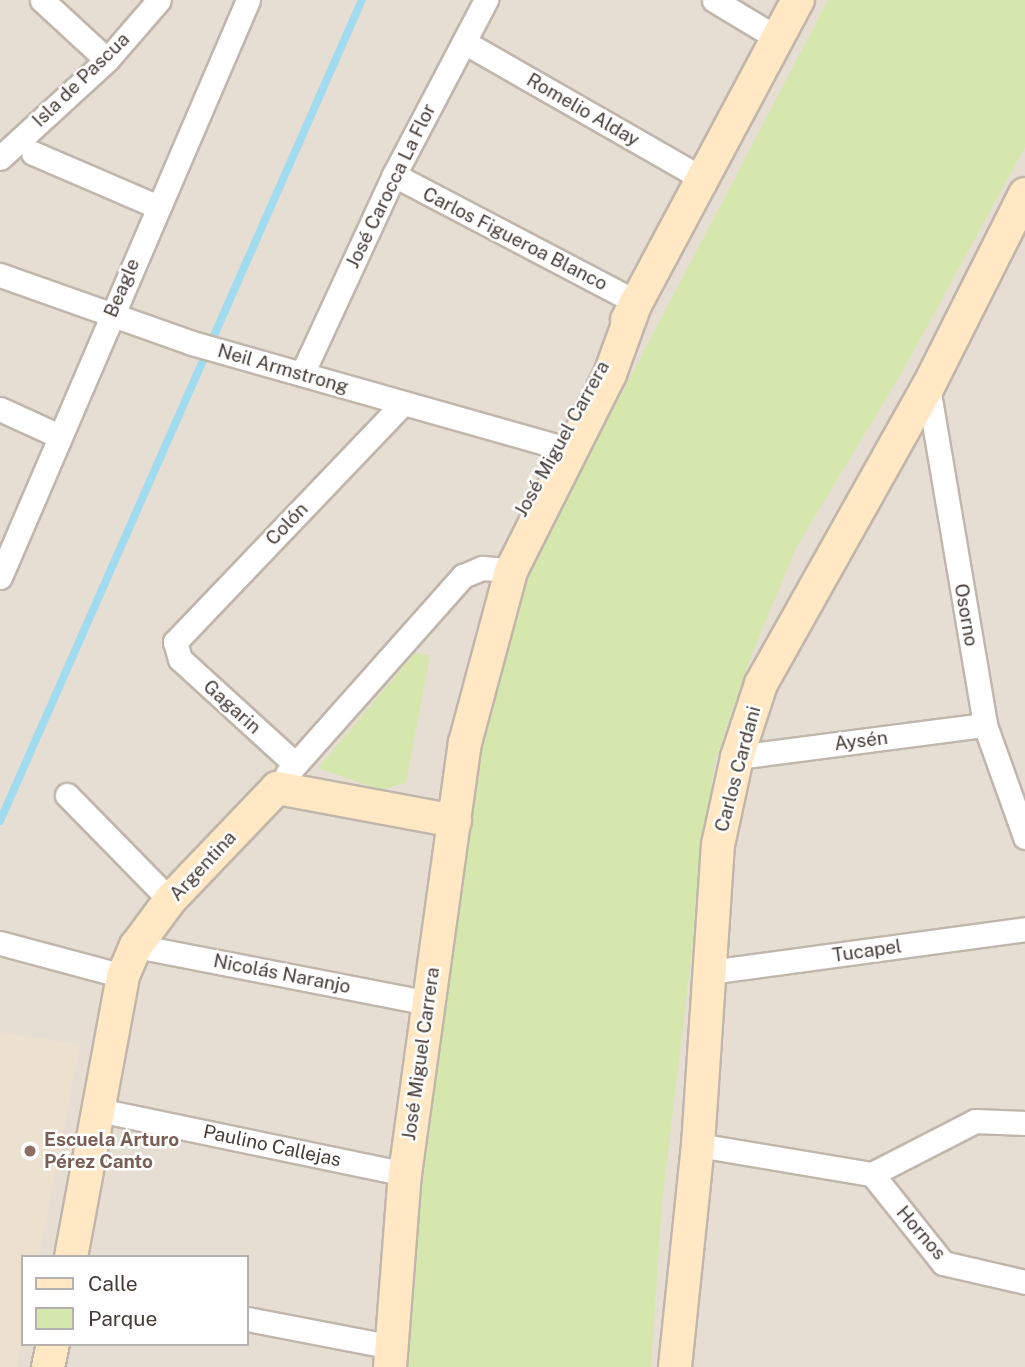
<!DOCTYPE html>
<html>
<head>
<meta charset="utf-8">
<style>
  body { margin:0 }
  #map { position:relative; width:1025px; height:1367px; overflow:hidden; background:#f3ede5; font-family:"Public Sans",sans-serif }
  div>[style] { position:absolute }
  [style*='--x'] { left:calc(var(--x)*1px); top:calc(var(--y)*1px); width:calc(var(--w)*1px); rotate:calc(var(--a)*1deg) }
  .residential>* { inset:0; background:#e7ded3 }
  .education>* { inset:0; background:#ece0cf }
  .green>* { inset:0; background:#d5e7ad }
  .stream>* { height:8px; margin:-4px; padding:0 4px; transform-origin:4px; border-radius:4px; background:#a1dbf0 }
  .roads { filter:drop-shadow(2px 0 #c1b6ab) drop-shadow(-2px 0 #c1b6ab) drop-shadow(0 2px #c1b6ab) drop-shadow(0 -2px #c1b6ab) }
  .street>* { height:23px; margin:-11.5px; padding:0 11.5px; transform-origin:11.5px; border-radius:11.5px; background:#fff }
  .secondary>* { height:32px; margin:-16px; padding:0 16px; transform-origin:16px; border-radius:16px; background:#ffe8c3 }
  .dots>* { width:19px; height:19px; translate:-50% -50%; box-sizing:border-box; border:4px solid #fff; border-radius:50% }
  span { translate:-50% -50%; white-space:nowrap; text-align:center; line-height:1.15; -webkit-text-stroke:5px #fff; paint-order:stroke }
  .street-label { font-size:19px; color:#453c35 }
  .education-label { font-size:19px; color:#785e54; font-weight:700 }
  .left { translate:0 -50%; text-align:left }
  .legend { position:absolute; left:21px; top:1255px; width:228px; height:91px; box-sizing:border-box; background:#fff; border:2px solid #b5b1ae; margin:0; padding:9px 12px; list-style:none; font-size:21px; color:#453c35 }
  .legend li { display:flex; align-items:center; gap:14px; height:35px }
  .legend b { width:35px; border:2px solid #b5b1ae }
</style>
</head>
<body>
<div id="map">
  <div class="residential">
    <div style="clip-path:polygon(evenodd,0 0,1025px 0,1025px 1367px,0 1367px,0 0,23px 1257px,247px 1257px,247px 1344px,23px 1344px,23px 1257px)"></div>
  </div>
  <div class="education">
    <div style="clip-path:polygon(0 1032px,80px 1045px,39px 1257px,23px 1257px,23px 1338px,17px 1367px,0 1367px)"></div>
  </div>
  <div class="green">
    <div style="clip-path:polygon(828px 0,1025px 0,1025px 147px,901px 374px,796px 548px,748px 664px,714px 765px,662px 1203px,651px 1367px,404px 1367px,419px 1176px,479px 745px,524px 580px)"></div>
    <div style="clip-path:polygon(415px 653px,430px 655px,406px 783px,381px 790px,318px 768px)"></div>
  </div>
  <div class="stream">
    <div style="--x:0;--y:821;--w:897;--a:-66.21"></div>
  </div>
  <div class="roads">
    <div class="street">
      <div style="--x:42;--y:0;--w:88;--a:42.7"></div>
      <div style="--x:714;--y:0;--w:74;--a:31.1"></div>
      <div style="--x:464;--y:42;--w:275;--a:29.8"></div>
      <div style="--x:33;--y:153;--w:134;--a:23.3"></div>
      <div style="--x:0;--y:158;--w:145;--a:-42.5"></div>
      <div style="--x:107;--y:60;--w:79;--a:-49.1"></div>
      <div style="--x:394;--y:175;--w:273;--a:27.7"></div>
      <div style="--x:0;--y:275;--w:204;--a:19.5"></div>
      <div style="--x:192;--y:343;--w:393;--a:15.8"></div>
      <div style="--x:302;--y:374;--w:219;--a:-65.2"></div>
      <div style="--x:394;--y:175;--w:198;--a:-62.3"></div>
      <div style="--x:928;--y:387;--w:343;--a:80.4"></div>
      <div style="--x:985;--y:725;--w:119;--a:70.3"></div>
      <div style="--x:0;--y:409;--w:65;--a:24.6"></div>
      <div style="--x:0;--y:577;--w:628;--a:-66.74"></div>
      <div style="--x:737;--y:757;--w:250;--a:-7.4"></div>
      <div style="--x:294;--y:763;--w:154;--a:-137.6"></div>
      <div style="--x:180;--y:659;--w:18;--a:-106"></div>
      <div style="--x:175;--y:642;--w:330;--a:-46.3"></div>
      <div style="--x:287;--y:774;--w:265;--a:-48.4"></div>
      <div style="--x:463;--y:576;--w:21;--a:-23"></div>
      <div style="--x:482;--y:568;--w:13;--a:4"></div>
      <div style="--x:67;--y:795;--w:147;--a:45.6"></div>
      <div style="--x:0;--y:943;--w:127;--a:15"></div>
      <div style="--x:136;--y:946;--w:298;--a:11"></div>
      <div style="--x:709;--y:972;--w:319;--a:-7.7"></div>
      <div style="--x:99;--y:1110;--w:313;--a:11.8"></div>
      <div style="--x:698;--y:1145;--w:176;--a:9.5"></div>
      <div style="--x:872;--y:1174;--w:116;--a:-27.2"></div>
      <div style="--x:975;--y:1121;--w:50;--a:2.3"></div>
      <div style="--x:872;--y:1174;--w:114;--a:51.4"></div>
      <div style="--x:943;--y:1263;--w:84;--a:13"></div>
      <div style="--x:247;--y:1319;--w:148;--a:10.9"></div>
    </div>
    <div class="secondary">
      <div style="--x:627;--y:320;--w:363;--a:-61.9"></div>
      <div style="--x:71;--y:1257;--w:286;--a:-79.5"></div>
      <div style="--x:123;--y:976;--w:33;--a:-67"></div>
      <div style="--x:136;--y:946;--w:57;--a:-53.5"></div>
      <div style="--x:170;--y:900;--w:155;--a:-46.3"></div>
      <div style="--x:277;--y:788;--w:181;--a:10.5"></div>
      <div style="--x:48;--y:1367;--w:24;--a:-78"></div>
      <div style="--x:390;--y:1367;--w:194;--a:-85.6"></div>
      <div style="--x:405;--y:1174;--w:435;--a:-82.1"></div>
      <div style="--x:465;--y:743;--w:178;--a:-75"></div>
      <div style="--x:511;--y:571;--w:220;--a:-63.3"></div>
      <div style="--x:610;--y:374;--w:77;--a:-70.1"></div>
      <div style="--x:675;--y:1367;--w:223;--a:-84.1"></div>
      <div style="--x:698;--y:1145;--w:301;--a:-86.2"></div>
      <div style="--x:718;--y:845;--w:90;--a:-77.8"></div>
      <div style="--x:737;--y:757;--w:77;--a:-71.8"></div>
      <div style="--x:761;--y:684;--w:341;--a:-60.7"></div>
      <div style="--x:928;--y:387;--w:216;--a:-63.3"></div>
    </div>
  </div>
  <div class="dots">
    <div style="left:30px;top:1151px;background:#8d6e63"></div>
  </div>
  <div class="street-label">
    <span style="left:81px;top:80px;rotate:-44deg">Isla de Pascua</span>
    <span style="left:583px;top:110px;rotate:30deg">Romelio Alday</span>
    <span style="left:391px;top:186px;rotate:-64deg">José Carocca La Flor</span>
    <span style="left:515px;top:239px;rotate:27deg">Carlos Figueroa Blanco</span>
    <span style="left:122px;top:288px;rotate:-67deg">Beagle</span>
    <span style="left:283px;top:369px;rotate:16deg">Neil Armstrong</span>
    <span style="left:562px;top:439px;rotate:-61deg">José Miguel Carrera</span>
    <span style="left:287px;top:524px;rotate:-46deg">Colón</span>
    <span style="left:966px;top:615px;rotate:80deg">Osorno</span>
    <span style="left:232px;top:707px;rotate:42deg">Gagarin</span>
    <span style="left:861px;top:741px;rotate:-7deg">Aysén</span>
    <span style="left:738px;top:769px;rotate:-75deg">Carlos Cardani</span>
    <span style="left:203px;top:866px;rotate:-47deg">Argentina</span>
    <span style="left:867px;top:951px;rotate:-8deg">Tucapel</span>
    <span style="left:282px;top:974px;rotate:11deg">Nicolás Naranjo</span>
    <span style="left:421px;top:1054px;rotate:-82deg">José Miguel Carrera</span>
    <span style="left:272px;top:1146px;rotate:12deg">Paulino Callejas</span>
    <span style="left:921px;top:1233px;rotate:49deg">Hornos</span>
  </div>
  <div class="education-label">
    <span class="left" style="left:44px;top:1151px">Escuela Arturo<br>Pérez Canto</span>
  </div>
  <ul class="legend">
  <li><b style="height:9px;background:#ffe8c3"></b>Calle</li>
  <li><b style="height:19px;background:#d5e7ad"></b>Parque</li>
  </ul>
</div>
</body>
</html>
